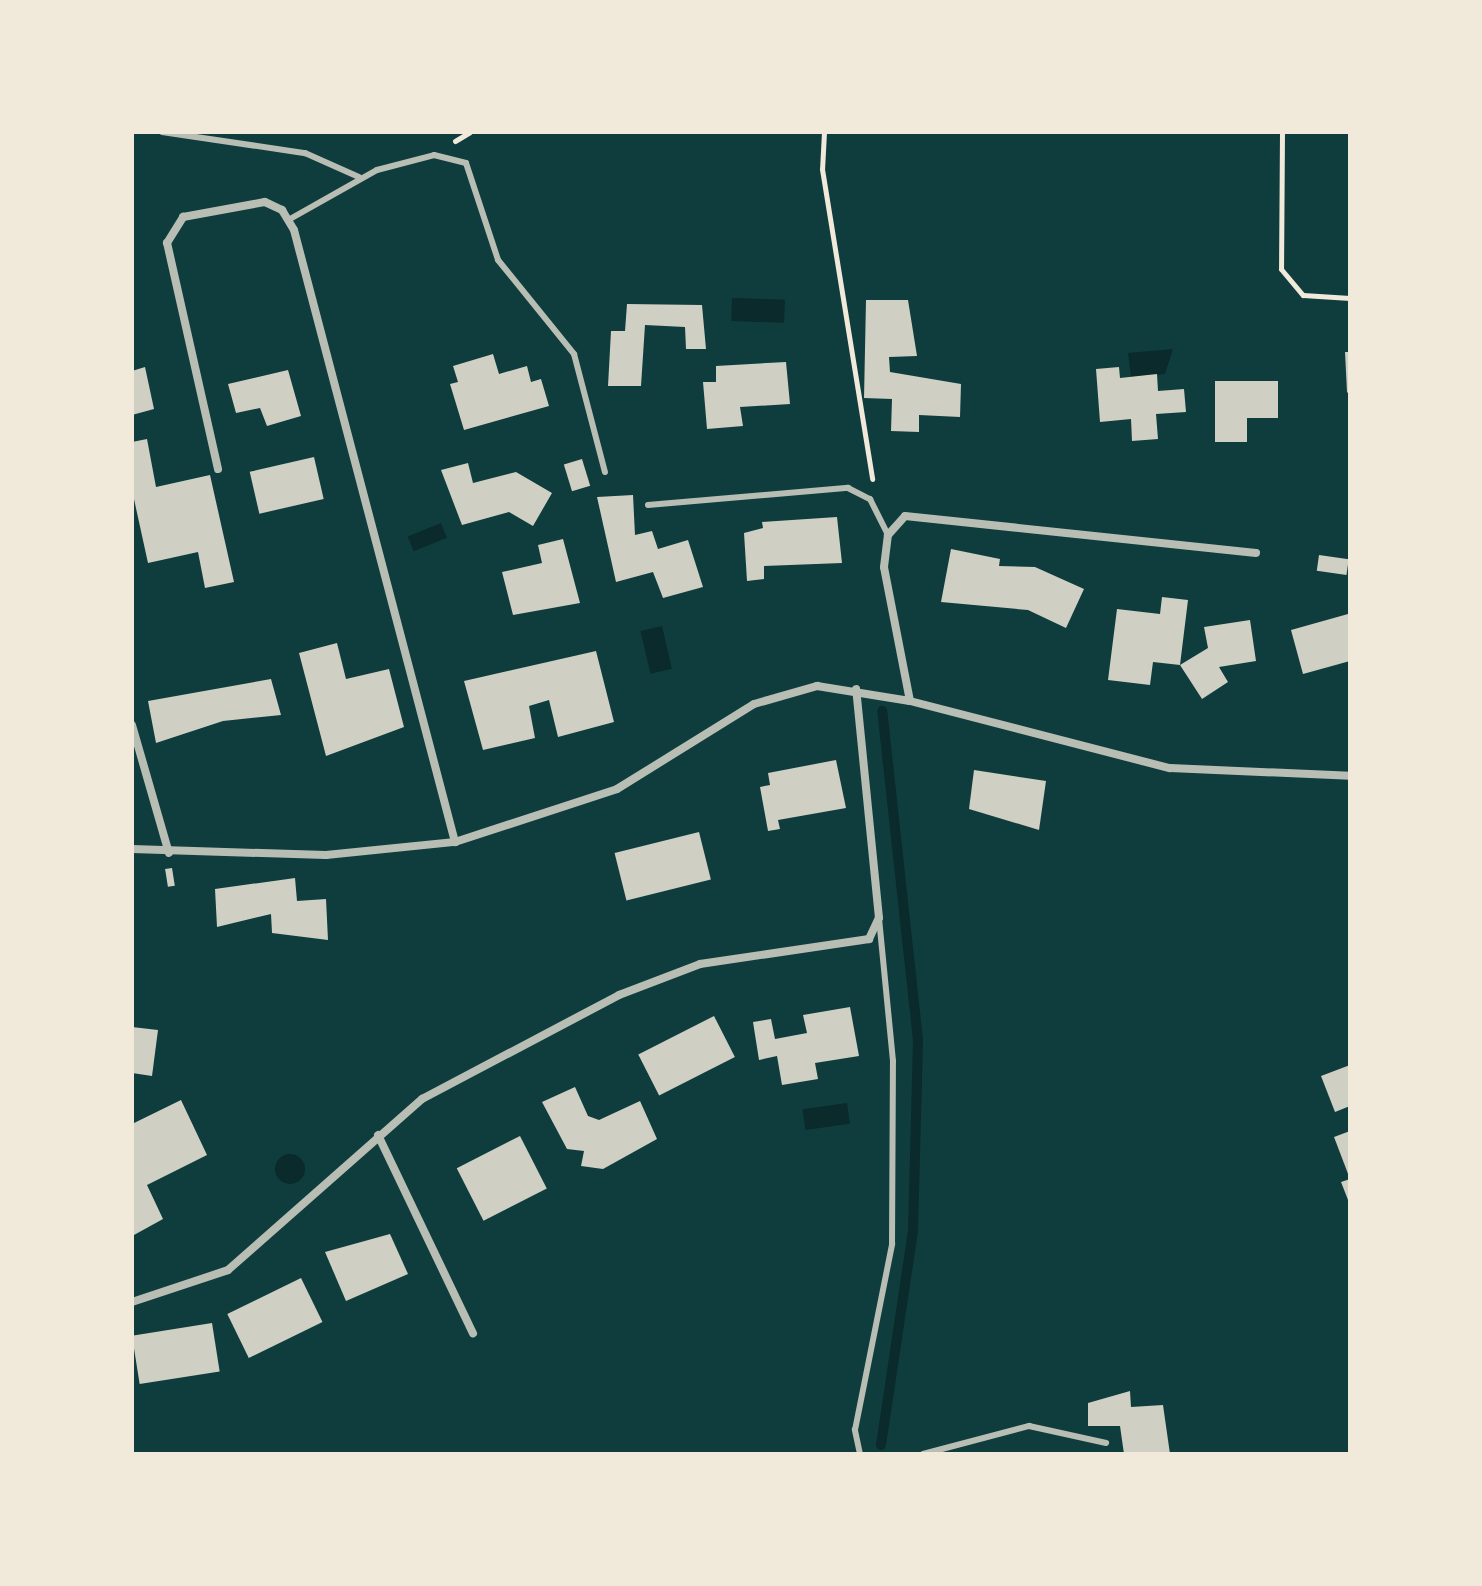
<!DOCTYPE html>
<html>
<head>
<meta charset="utf-8">
<style>
  body { margin:0 }
  #map { position:relative; width:1482px; height:1586px; overflow:hidden; background:#0f3d3e; font-family:"Open Sans",sans-serif }
  div>[style] { position:absolute }
  [style*='--x'] { left:calc(var(--x)*1px); top:calc(var(--y)*1px); width:calc(var(--w)*1px); rotate:calc(var(--a)*1deg) }
  .water>* { inset:0; background:#0a2a2b; transform-origin:0 0 }
  .round { border-radius:50% }
  .stream>* { height:10px; margin:-5px; padding:0 5px; transform-origin:5px; border-radius:5px; background:#0a2a2b }
  .building>* { inset:0; background:#cfcfc3; transform-origin:0 0 }
  .path>* { height:5px; margin:-2.5px; padding:0 2.5px; transform-origin:2.5px; border-radius:2.5px; background:#f1e9da }
  .service>* { height:6px; margin:-3px; padding:0 3px; transform-origin:3px; border-radius:3px; background:#b8beb3 }
  .minor>* { height:8px; margin:-4px; padding:0 4px; transform-origin:4px; border-radius:4px; background:#b8beb3 }
  span { translate:-50% -50%; white-space:nowrap; text-align:center; line-height:1.15; -webkit-text-stroke:6px #f1e9da; paint-order:stroke }
  .frame { position:absolute; inset:0; border:134px solid #f1e9da; pointer-events:none }
</style>
</head>
<body>
<div id="map">
  <div class="water">
    <div style="left:732px;top:298px;width:53px;height:23px;rotate:2deg"></div>
    <div style="clip-path:polygon(1173px 349px,1165px 374px,1131px 377px,1128px 353px)"></div>
    <div style="left:441px;top:523px;width:16px;height:36px;rotate:68deg"></div>
    <div style="left:662px;top:626px;width:44px;height:22px;rotate:77deg"></div>
    <div style="left:847px;top:1103px;width:21px;height:45px;rotate:82deg"></div>
    <div class="round" style="left:275px;top:1154px;width:30px;height:30px"></div>
  </div>
  <div class="stream">
    <div style="--x:881;--y:1445;--w:216;--a:-81.5"></div>
    <div style="--x:913;--y:1231;--w:191;--a:-88.5"></div>
    <div style="--x:918;--y:1040;--w:331;--a:-96.2"></div>
  </div>
  <div class="building">
    <div style="clip-path:polygon(866px 300px,908px 300px,917px 356px,889px 357px,890px 372px,961px 384px,960px 417px,919px 415px,919px 432px,891px 431px,892px 399px,864px 398px)"></div>
    <div style="clip-path:polygon(627px 304px,702px 305px,706px 349px,686px 349px,685px 327px,645px 325px,641px 386px,608px 386px,611px 331px,625px 331px)"></div>
    <div style="clip-path:polygon(1345px 352px,1350px 352px,1350px 395px,1347px 392px)"></div>
    <div style="clip-path:polygon(493px 354px,499px 374px,527px 366px,531px 382px,541px 379px,549px 406px,464px 430px,450px 384px,458px 382px,453px 366px)"></div>
    <div style="clip-path:polygon(786px 362px,790px 404px,740px 407px,743px 426px,707px 429px,703px 382px,716px 382px,716px 366px)"></div>
    <div style="clip-path:polygon(145px 367px,154px 409px,132px 415px,132px 371px)"></div>
    <div style="clip-path:polygon(1119px 367px,1120px 378px,1157px 374px,1158px 391px,1184px 389px,1186px 412px,1156px 414px,1158px 439px,1132px 441px,1131px 419px,1100px 422px,1096px 369px)"></div>
    <div style="clip-path:polygon(288px 370px,301px 416px,267px 426px,260px 408px,236px 413px,228px 384px)"></div>
    <div style="clip-path:polygon(1215px 381px,1278px 381px,1278px 418px,1247px 418px,1247px 442px,1215px 442px)"></div>
    <div style="clip-path:polygon(147px 439px,156px 487px,210px 475px,234px 582px,205px 588px,198px 552px,148px 563px,132px 490px,132px 442px)"></div>
    <div style="left:314px;top:457px;width:43px;height:66px;rotate:77deg"></div>
    <div style="left:582px;top:459px;width:28px;height:19px;rotate:73deg"></div>
    <div style="clip-path:polygon(468px 463px,473px 483px,516px 472px,552px 493px,533px 526px,509px 512px,462px 525px,441px 470px)"></div>
    <div style="clip-path:polygon(633px 495px,635px 535px,652px 531px,658px 549px,688px 540px,703px 587px,663px 598px,653px 572px,616px 582px,597px 497px)"></div>
    <div style="clip-path:polygon(837px 517px,842px 563px,764px 566px,764px 579px,747px 581px,744px 533px,763px 528px,762px 522px)"></div>
    <div style="clip-path:polygon(563px 539px,580px 603px,513px 615px,502px 572px,542px 563px,538px 545px)"></div>
    <div style="clip-path:polygon(951px 549px,1000px 559px,999px 566px,1035px 567px,1084px 589px,1066px 628px,1028px 610px,941px 602px)"></div>
    <div style="left:1319px;top:555px;width:30px;height:16px;rotate:8deg"></div>
    <div style="clip-path:polygon(1162px 597px,1188px 600px,1180px 665px,1153px 662px,1150px 685px,1108px 680px,1117px 609px,1160px 614px)"></div>
    <div style="clip-path:polygon(1348px 614px,1350px 661px,1303px 674px,1291px 630px)"></div>
    <div style="clip-path:polygon(1250px 620px,1256px 661px,1219px 667px,1228px 682px,1202px 699px,1180px 665px,1208px 648px,1204px 627px)"></div>
    <div style="clip-path:polygon(337px 643px,346px 679px,389px 669px,404px 727px,326px 756px,299px 653px)"></div>
    <div style="clip-path:polygon(596px 651px,614px 722px,558px 737px,549px 700px,529px 706px,535px 738px,483px 750px,464px 681px)"></div>
    <div style="clip-path:polygon(271px 679px,281px 715px,223px 721px,156px 743px,148px 701px)"></div>
    <div style="clip-path:polygon(836px 760px,846px 808px,778px 820px,780px 829px,768px 831px,760px 787px,770px 785px,768px 773px)"></div>
    <div style="clip-path:polygon(974px 770px,1046px 781px,1039px 830px,969px 809px)"></div>
    <div style="left:699px;top:832px;width:49px;height:87px;rotate:76deg"></div>
    <div style="left:172px;top:868px;width:18px;height:7px;rotate:81deg"></div>
    <div style="clip-path:polygon(295px 878px,297px 901px,326px 899px,328px 940px,272px 933px,271px 914px,217px 927px,215px 889px)"></div>
    <div style="clip-path:polygon(850px 1007px,859px 1056px,815px 1063px,818px 1079px,782px 1085px,777px 1056px,759px 1060px,753px 1022px,771px 1019px,775px 1039px,807px 1033px,803px 1015px)"></div>
    <div style="left:714px;top:1016px;width:46px;height:85px;rotate:63deg"></div>
    <div style="clip-path:polygon(132px 1027px,158px 1030px,152px 1076px,132px 1073px)"></div>
    <div style="clip-path:polygon(1350px 1065px,1350px 1106px,1335px 1112px,1321px 1076px)"></div>
    <div style="clip-path:polygon(575px 1087px,588px 1116px,599px 1120px,640px 1101px,657px 1139px,603px 1169px,581px 1166px,584px 1151px,567px 1149px,542px 1102px)"></div>
    <div style="clip-path:polygon(181px 1100px,207px 1155px,147px 1185px,163px 1219px,134px 1235px,132px 1124px)"></div>
    <div style="clip-path:polygon(1350px 1131px,1350px 1179px,1334px 1137px)"></div>
    <div style="left:520px;top:1136px;width:59px;height:71px;rotate:63deg"></div>
    <div style="clip-path:polygon(1350px 1179px,1350px 1205px,1341px 1182px)"></div>
    <div style="clip-path:polygon(390px 1234px,408px 1274px,346px 1301px,325px 1252px)"></div>
    <div style="left:301px;top:1278px;width:49px;height:82px;rotate:64deg"></div>
    <div style="left:212px;top:1323px;width:49px;height:81px;rotate:81deg"></div>
    <div style="clip-path:polygon(1130px 1391px,1131px 1407px,1163px 1405px,1170px 1454px,1124px 1454px,1120px 1426px,1088px 1426px,1088px 1403px)"></div>
  </div>
  <div class="path">
    <div style="--x:824;--y:132;--w:37;--a:93"></div>
    <div style="--x:822;--y:169;--w:314;--a:80.8"></div>
    <div style="--x:1282;--y:132;--w:137;--a:90.4"></div>
    <div style="--x:1281;--y:269;--w:34;--a:50"></div>
    <div style="--x:1303;--y:295;--w:47;--a:3.7"></div>
    <div style="--x:455;--y:141;--w:17;--a:-31"></div>
  </div>
  <div class="service">
    <div style="--x:162;--y:132;--w:145;--a:8.4"></div>
    <div style="--x:305;--y:153;--w:59;--a:24"></div>
    <div style="--x:290;--y:219;--w:100;--a:-29.4"></div>
    <div style="--x:377;--y:170;--w:59;--a:-14.7"></div>
    <div style="--x:434;--y:155;--w:33;--a:14"></div>
    <div style="--x:466;--y:163;--w:102;--a:71.7"></div>
    <div style="--x:498;--y:260;--w:121;--a:51"></div>
    <div style="--x:574;--y:354;--w:122;--a:75.3"></div>
    <div style="--x:648;--y:505;--w:201;--a:-4.9"></div>
    <div style="--x:848;--y:488;--w:25;--a:27"></div>
    <div style="--x:870;--y:499;--w:40;--a:63.4"></div>
    <div style="--x:860;--y:1454;--w:25;--a:-102"></div>
    <div style="--x:855;--y:1430;--w:190;--a:-78.7"></div>
    <div style="--x:892;--y:1244;--w:183;--a:-89.7"></div>
    <div style="--x:893;--y:1061;--w:144;--a:-95.6"></div>
    <div style="--x:923;--y:1454;--w:110;--a:-14.8"></div>
    <div style="--x:1029;--y:1426;--w:79;--a:12.4"></div>
  </div>
  <div class="minor">
    <div style="--x:218;--y:469;--w:232;--a:-102.7"></div>
    <div style="--x:167;--y:243;--w:31;--a:-58"></div>
    <div style="--x:183;--y:217;--w:83;--a:-10.4"></div>
    <div style="--x:265;--y:202;--w:19;--a:25"></div>
    <div style="--x:282;--y:210;--w:23;--a:59"></div>
    <div style="--x:294;--y:230;--w:633;--a:75.26"></div>
    <div style="--x:910;--y:701;--w:136;--a:-101"></div>
    <div style="--x:884;--y:567;--w:32;--a:-83"></div>
    <div style="--x:888;--y:535;--w:25;--a:-48"></div>
    <div style="--x:905;--y:516;--w:353;--a:6"></div>
    <div style="--x:132;--y:725;--w:133;--a:73.9"></div>
    <div style="--x:132;--y:849;--w:194;--a:1.8"></div>
    <div style="--x:326;--y:855;--w:130;--a:-5.8"></div>
    <div style="--x:455;--y:842;--w:170;--a:-18.1"></div>
    <div style="--x:617;--y:789;--w:161;--a:-31.8"></div>
    <div style="--x:754;--y:704;--w:66;--a:-15.9"></div>
    <div style="--x:817;--y:686;--w:94;--a:9.2"></div>
    <div style="--x:910;--y:701;--w:268;--a:14.5"></div>
    <div style="--x:1170;--y:768;--w:180;--a:2.5"></div>
    <div style="--x:378;--y:1135;--w:220;--a:64.4"></div>
    <div style="--x:132;--y:1302;--w:101;--a:-18.4"></div>
    <div style="--x:228;--y:1270;--w:259;--a:-41.4"></div>
    <div style="--x:422;--y:1099;--w:223;--a:-27.8"></div>
    <div style="--x:619;--y:995;--w:87;--a:-20.9"></div>
    <div style="--x:700;--y:964;--w:171;--a:-8.4"></div>
    <div style="--x:869;--y:939;--w:23;--a:-65"></div>
    <div style="--x:879;--y:918;--w:230;--a:-95.7"></div>
  </div>
  <div class="frame"></div>
</div>
</body>
</html>
